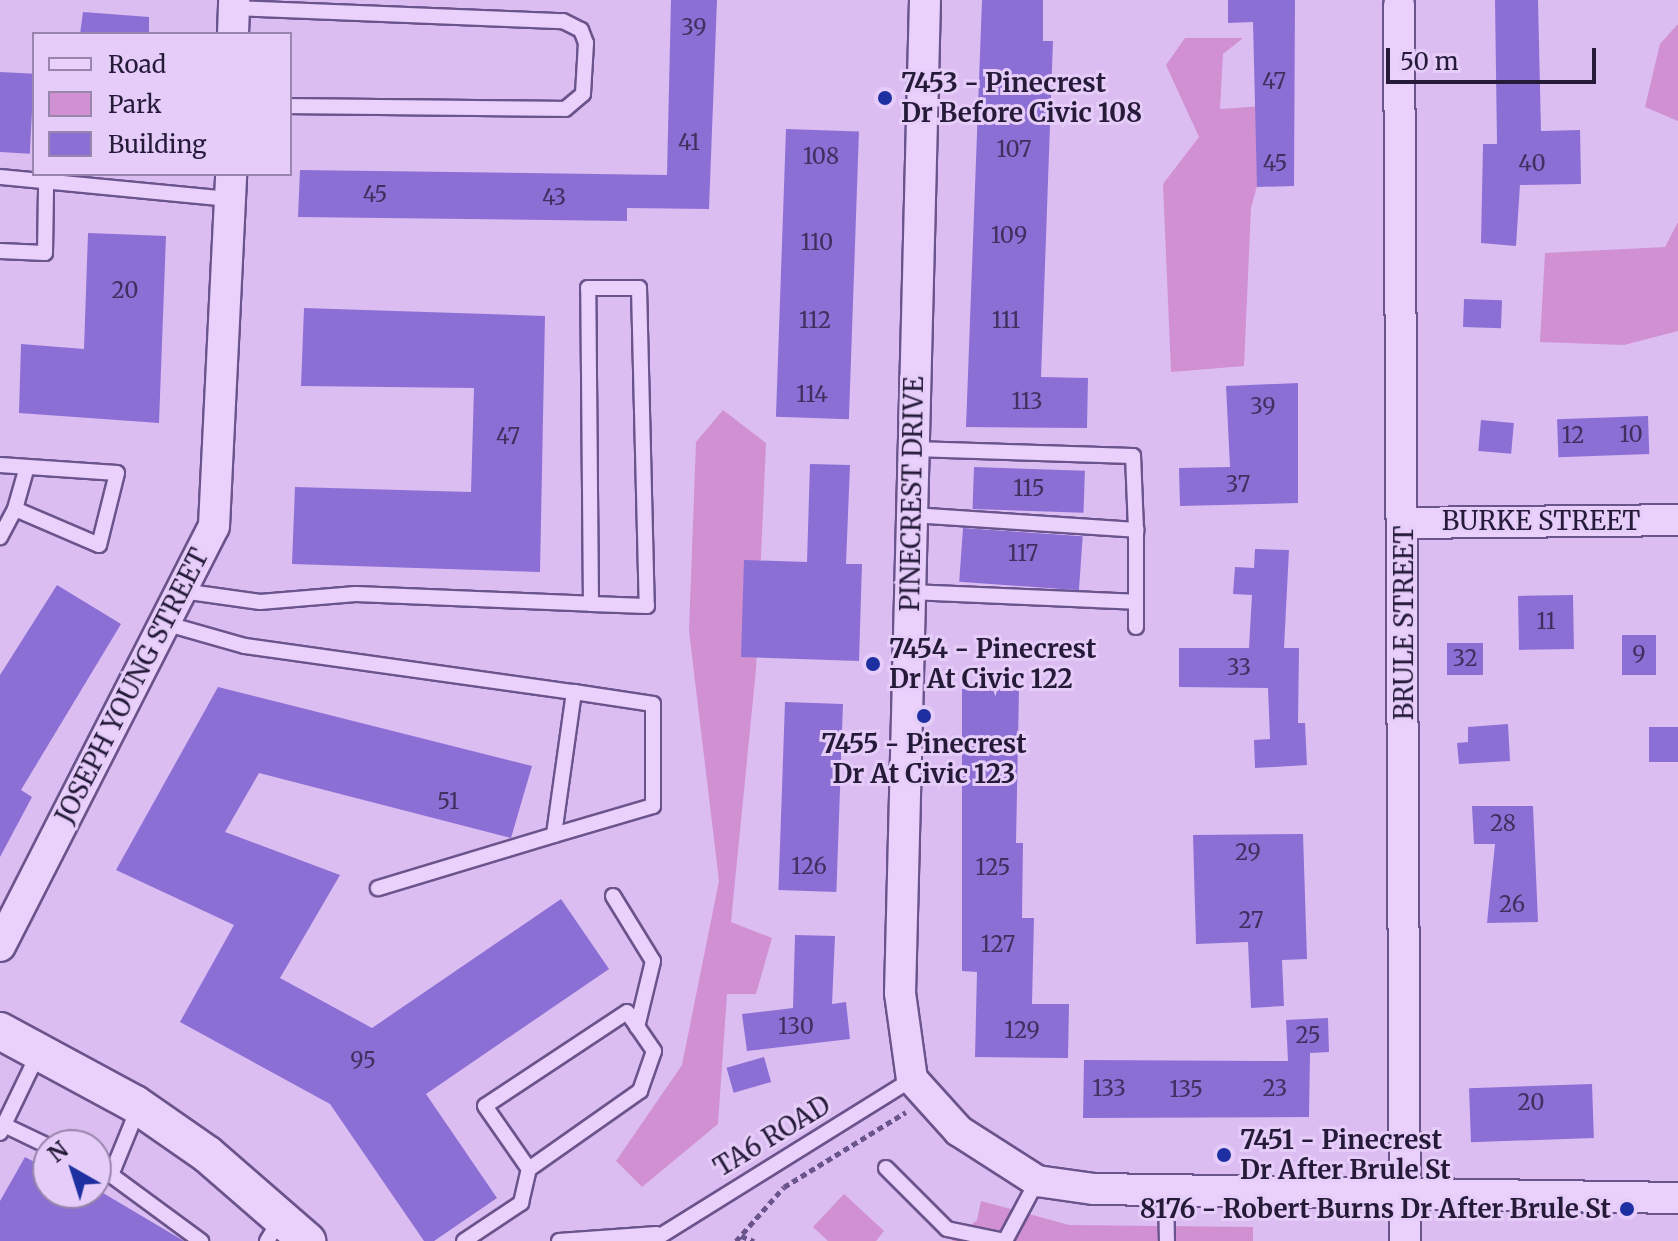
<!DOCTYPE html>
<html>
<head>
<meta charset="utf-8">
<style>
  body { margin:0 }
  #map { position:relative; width:1678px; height:1241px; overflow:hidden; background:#dbbdf2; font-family:Merriweather,serif }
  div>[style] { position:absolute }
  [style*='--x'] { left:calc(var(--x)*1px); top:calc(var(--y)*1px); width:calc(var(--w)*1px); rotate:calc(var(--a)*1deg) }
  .green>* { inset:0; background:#d090d1 }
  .building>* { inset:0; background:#8c6fd4; transform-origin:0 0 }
  .path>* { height:5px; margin-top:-2.5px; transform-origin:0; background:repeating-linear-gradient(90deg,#6a548c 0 6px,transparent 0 10px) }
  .roads { filter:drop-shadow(2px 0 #6a548c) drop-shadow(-2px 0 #6a548c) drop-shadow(0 2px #6a548c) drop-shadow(0 -2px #6a548c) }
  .service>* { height:14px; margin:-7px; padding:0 7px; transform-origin:7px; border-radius:7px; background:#ead1fc }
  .minor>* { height:30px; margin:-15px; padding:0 15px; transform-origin:15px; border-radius:15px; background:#ead1fc }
  .tertiary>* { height:36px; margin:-18px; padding:0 18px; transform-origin:18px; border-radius:18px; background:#ead1fc }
  .dots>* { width:22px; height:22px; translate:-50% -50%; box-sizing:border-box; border:4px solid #e6cdf9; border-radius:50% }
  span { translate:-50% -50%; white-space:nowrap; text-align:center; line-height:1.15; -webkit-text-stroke:6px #e6cdf9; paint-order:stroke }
  .number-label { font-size:22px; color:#3f3060 }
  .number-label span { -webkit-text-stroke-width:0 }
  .poi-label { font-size:26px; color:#251b39; font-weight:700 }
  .left { translate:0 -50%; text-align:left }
  .right { translate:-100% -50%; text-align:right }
  .street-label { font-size:26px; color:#251b39 }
  .legend { position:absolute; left:32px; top:32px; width:260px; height:144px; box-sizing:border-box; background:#e6cdf9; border:2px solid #9986ac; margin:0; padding:10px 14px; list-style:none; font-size:24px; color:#251b39 }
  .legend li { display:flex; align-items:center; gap:16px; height:40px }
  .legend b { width:40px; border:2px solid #9986ac }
  .north { position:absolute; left:32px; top:1129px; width:80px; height:80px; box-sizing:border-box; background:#e6cdf9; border:2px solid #9986ac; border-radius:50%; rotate:321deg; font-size:22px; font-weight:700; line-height:32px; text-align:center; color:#251b39 }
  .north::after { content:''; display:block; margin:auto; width:28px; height:36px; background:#1e30a1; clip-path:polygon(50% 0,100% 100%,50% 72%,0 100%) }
  .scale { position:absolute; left:1386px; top:48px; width:210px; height:36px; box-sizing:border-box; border:4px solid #251b39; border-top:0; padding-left:10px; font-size:24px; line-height:28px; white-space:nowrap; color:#251b39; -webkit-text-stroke:6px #e6cdf9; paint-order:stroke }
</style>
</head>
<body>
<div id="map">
  <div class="green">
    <div style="clip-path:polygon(1678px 24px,1678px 121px,1645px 107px,1660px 44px)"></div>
    <div style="clip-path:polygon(1185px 38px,1243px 38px,1223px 54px,1220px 109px,1279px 105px,1251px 208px,1244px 366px,1171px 372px,1163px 184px,1199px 137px,1166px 65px)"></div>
    <div style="clip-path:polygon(1678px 222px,1678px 331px,1624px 345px,1540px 342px,1545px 253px,1665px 247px)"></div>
    <div style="clip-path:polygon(723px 410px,766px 443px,756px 669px,731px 922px,772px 938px,756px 994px,727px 994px,718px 1124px,642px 1187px,616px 1161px,682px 1065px,719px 881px,689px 631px,696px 442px)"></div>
    <div style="clip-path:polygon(844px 1194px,884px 1231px,876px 1241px,828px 1241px,813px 1227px)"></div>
    <div style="clip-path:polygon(981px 1201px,1069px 1225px,1253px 1227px,1253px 1241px,952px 1241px,977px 1220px)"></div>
  </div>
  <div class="building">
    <div style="clip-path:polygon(671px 0,717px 0,709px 209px,627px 208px,627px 221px,298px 217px,300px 170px,667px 175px)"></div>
    <div style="clip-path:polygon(982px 0,1043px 0,1043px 41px,1053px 41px,1041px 377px,1088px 378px,1087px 428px,966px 427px)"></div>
    <div style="clip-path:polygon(1228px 0,1295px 0,1294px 186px,1257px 187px,1253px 22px,1228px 23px)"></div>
    <div style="clip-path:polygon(1495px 0,1538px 0,1541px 131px,1580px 130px,1581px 184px,1520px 185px,1516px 246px,1481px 243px,1483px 144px,1497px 144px)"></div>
    <div style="clip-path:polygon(83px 12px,149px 17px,149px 34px,80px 34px)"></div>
    <div style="left:0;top:72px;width:34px;height:80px;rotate:3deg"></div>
    <div style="left:786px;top:129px;width:73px;height:288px;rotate:2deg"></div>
    <div style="clip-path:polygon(88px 233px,166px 236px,159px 423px,19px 413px,21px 344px,84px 349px)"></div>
    <div style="left:1464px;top:299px;width:38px;height:28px;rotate:2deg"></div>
    <div style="clip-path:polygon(304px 308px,545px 316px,540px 572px,292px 564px,295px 487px,471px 492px,474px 388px,301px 386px)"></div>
    <div style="clip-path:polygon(1298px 383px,1298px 503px,1180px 506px,1179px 468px,1230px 467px,1226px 386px)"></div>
    <div style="left:1648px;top:416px;width:38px;height:91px;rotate:88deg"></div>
    <div style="left:1481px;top:420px;width:33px;height:31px;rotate:5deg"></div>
    <div style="clip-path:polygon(810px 464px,850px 465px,846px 564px,862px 564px,859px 661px,741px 657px,744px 560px,807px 562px)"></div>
    <div style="left:974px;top:467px;width:111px;height:42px;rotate:2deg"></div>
    <div style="left:963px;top:528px;width:120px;height:54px;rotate:4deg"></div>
    <div style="clip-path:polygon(1255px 549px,1289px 550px,1284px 648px,1299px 648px,1298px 723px,1305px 723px,1307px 765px,1255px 768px,1254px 740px,1270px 739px,1268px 688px,1179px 687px,1179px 648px,1249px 648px,1252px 595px,1233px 594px,1235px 567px,1254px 568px)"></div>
    <div style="clip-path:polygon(57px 585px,121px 624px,21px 790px,32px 797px,0 857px,0 675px)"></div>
    <div style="left:1573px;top:595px;width:54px;height:55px;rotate:89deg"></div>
    <div style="left:1622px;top:635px;width:34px;height:40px"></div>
    <div style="left:1483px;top:643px;width:32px;height:36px;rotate:90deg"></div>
    <div style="clip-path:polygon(218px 687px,532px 766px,511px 838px,259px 773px,225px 832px,340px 875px,280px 978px,372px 1028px,561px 899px,609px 969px,426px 1094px,497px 1198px,434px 1241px,424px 1241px,330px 1104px,180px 1022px,234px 925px,116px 870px)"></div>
    <div style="clip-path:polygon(962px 689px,1019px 690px,1016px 843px,1023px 843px,1022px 918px,1034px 918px,1032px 1004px,1069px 1004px,1068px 1058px,975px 1057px,977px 972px,962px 971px)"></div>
    <div style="left:785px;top:702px;width:58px;height:188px;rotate:2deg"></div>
    <div style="clip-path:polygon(1508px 724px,1510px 761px,1459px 764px,1457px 743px,1468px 742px,1468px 727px)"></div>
    <div style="left:1649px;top:727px;width:29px;height:35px"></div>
    <div style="clip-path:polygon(1472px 806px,1533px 806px,1538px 922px,1487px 923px,1495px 844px,1474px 844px)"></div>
    <div style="clip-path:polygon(1303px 834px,1307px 959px,1282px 960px,1284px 1006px,1251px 1008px,1248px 942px,1196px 944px,1193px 835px)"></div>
    <div style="clip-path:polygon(795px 935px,835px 936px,832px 1004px,846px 1002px,850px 1039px,747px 1051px,742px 1014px,793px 1008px)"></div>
    <div style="clip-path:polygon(1328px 1018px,1329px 1052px,1310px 1053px,1309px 1117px,1083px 1118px,1084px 1060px,1288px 1061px,1286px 1020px)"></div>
    <div style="left:764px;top:1057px;width:26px;height:39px;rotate:74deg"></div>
    <div style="left:1592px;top:1084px;width:54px;height:123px;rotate:88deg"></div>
    <div style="clip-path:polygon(25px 1157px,48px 1169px,48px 1193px,103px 1193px,184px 1241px,0 1241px,0 1201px)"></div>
  </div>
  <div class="path">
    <div style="--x:741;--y:1236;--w:14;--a:21"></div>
    <div style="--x:736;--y:1241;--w:72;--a:-48.4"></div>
    <div style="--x:784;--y:1187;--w:143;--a:-31.6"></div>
  </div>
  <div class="roads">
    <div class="service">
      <div style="--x:234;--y:8;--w:329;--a:2.3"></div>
      <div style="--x:563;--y:21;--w:20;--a:27"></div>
      <div style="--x:581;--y:30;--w:14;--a:69"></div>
      <div style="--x:586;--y:43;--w:51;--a:93.4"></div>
      <div style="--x:583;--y:94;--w:23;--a:140"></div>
      <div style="--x:565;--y:109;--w:275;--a:-179.4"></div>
      <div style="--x:0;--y:177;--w:231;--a:5.5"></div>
      <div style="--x:0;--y:251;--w:45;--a:2.5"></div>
      <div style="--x:45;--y:253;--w:66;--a:-89.1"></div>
      <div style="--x:0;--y:465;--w:117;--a:3.9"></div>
      <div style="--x:117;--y:473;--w:74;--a:104"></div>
      <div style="--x:99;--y:545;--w:91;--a:-156.8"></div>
      <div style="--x:15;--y:509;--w:32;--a:118"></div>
      <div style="--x:15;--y:509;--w:41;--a:-74.2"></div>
      <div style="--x:912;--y:515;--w:225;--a:3.8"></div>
      <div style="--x:1136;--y:530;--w:74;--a:-92.3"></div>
      <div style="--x:1133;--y:456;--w:220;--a:-178.2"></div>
      <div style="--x:1136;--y:530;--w:72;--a:90"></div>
      <div style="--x:182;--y:591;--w:79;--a:8"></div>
      <div style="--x:260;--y:602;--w:96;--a:-4.8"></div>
      <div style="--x:356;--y:594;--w:235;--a:2.4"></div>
      <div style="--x:591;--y:604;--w:316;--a:-90.5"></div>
      <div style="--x:588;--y:288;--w:51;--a:0"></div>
      <div style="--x:639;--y:288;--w:318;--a:88.6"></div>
      <div style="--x:647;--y:606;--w:56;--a:-178"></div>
      <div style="--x:910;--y:592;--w:226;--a:2.5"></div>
      <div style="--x:1136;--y:602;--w:25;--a:90"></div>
      <div style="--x:164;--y:623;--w:84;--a:15.9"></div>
      <div style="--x:245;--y:646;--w:332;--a:8"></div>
      <div style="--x:574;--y:692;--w:144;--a:98"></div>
      <div style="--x:554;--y:835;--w:184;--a:163.2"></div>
      <div style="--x:554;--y:835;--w:103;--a:-16.3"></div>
      <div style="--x:653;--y:806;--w:102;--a:-90"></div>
      <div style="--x:653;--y:704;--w:80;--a:-171.4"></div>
      <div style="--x:613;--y:896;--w:76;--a:58.4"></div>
      <div style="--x:653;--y:961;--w:68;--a:103.6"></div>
      <div style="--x:4;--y:1125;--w:49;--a:25.5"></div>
      <div style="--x:0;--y:1133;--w:88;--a:-64.3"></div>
      <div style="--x:96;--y:1168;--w:17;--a:25"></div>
      <div style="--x:111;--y:1175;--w:71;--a:-67.8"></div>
      <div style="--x:886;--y:1168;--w:86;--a:45"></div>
      <div style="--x:947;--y:1229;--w:58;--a:11.9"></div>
      <div style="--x:111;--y:1175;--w:112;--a:36.3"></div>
      <div style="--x:1166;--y:1191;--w:50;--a:88.9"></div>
      <div style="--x:267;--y:1241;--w:25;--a:-58"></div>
      <div style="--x:464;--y:1241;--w:69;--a:-33.7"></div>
      <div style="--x:521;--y:1203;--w:35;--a:-77"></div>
      <div style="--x:529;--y:1169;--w:136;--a:-35.1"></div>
      <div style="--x:640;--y:1091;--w:42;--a:-70.7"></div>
      <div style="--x:654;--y:1051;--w:47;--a:-124.7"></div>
      <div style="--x:627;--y:1012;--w:170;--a:146.5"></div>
      <div style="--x:485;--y:1106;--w:77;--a:55.1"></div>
      <div style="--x:559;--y:1241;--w:98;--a:-4.1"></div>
      <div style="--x:652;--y:1241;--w:306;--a:-31.9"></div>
      <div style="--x:1005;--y:1241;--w:68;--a:-61.9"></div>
    </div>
    <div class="minor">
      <div style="--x:925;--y:0;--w:993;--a:91.44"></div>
      <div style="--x:900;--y:993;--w:87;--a:82.1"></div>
      <div style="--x:912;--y:1079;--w:70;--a:47.9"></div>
      <div style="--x:959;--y:1131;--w:93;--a:32.7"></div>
      <div style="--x:1037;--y:1181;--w:58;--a:8"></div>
      <div style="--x:1094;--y:1189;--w:584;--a:0.88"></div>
      <div style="--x:1399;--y:5;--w:1236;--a:89.72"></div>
      <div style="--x:233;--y:34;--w:34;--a:-88"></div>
      <div style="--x:1403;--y:523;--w:275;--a:-0.6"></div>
      <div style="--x:0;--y:946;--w:471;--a:-63"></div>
      <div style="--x:214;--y:526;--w:352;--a:-87.2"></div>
    </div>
    <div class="tertiary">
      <div style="--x:0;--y:1031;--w:153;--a:28.4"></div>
      <div style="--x:135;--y:1104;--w:88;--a:34.8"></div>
      <div style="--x:207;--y:1154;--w:133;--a:41"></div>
    </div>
  </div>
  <div class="dots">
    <div style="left:885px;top:98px;background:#1e30a1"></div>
    <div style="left:873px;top:664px;background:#1e30a1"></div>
    <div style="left:924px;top:716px;background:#1e30a1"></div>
    <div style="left:1224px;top:1155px;background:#1e30a1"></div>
    <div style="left:1627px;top:1209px;background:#1e30a1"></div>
  </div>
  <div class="number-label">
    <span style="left:694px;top:28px">39</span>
    <span style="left:1274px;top:82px">47</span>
    <span style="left:689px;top:143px">41</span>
    <span style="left:1014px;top:150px">107</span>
    <span style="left:821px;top:157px">108</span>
    <span style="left:1275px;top:164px">45</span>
    <span style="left:1532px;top:164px">40</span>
    <span style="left:375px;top:195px">45</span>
    <span style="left:554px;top:198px">43</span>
    <span style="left:1009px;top:236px">109</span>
    <span style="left:817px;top:243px">110</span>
    <span style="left:125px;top:291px">20</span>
    <span style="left:815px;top:321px">112</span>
    <span style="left:1006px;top:321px">111</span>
    <span style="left:812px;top:395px">114</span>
    <span style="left:1027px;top:402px">113</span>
    <span style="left:1263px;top:407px">39</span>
    <span style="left:1631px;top:435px">10</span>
    <span style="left:1573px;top:436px">12</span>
    <span style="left:508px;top:437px">47</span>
    <span style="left:1238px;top:485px">37</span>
    <span style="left:1029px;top:489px">115</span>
    <span style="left:1023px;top:554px">117</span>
    <span style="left:1546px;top:622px">11</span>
    <span style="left:1639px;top:655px">9</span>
    <span style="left:1465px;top:659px">32</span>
    <span style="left:1239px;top:668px">33</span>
    <span style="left:448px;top:802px">51</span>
    <span style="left:1503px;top:824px">28</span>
    <span style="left:1248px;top:853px">29</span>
    <span style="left:809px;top:867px">126</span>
    <span style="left:993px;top:868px">125</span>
    <span style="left:1512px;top:905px">26</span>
    <span style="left:1251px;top:921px">27</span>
    <span style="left:998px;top:945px">127</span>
    <span style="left:796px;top:1027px">130</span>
    <span style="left:1022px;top:1031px">129</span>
    <span style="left:1308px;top:1036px">25</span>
    <span style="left:363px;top:1061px">95</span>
    <span style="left:1109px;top:1089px">133</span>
    <span style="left:1275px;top:1089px">23</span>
    <span style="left:1186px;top:1090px">135</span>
    <span style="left:1531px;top:1103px">20</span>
  </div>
  <div class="poi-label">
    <span class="left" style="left:901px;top:98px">7453 - Pinecrest<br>Dr Before Civic 108</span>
    <span class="left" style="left:889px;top:664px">7454 - Pinecrest<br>Dr At Civic 122</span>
    <span style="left:924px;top:759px">7455 - Pinecrest<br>Dr At Civic 123</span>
    <span class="left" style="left:1240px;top:1155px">7451 - Pinecrest<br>Dr After Brule St</span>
    <span class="right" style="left:1611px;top:1209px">8176 - Robert Burns Dr After Brule St</span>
  </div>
  <div class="street-label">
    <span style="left:912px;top:494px;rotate:-89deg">PINECREST DRIVE</span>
    <span style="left:1541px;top:521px">BURKE STREET</span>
    <span style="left:1404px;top:623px;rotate:-90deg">BRULE STREET</span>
    <span style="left:132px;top:686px;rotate:-63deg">JOSEPH YOUNG STREET</span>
    <span style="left:772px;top:1136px;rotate:-31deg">TA6 ROAD</span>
  </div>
  <ul class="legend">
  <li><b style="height:10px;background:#ead1fc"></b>Road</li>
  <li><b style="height:22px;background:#d090d1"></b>Park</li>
  <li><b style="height:22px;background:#8c6fd4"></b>Building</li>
  </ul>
  <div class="north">N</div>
  <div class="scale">50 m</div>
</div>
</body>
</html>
